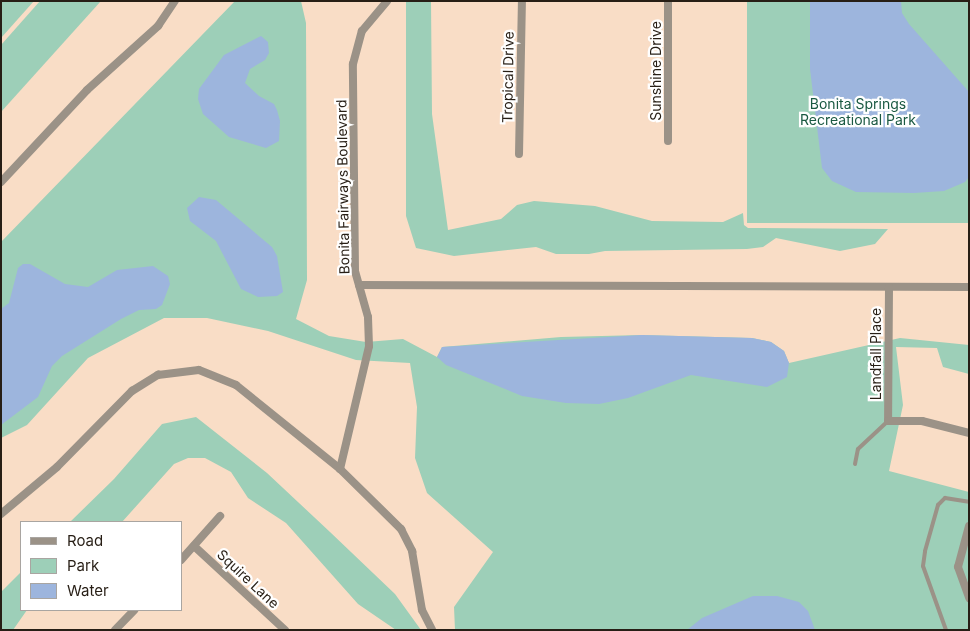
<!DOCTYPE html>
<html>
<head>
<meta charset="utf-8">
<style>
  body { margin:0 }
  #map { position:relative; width:970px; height:631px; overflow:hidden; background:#f9ddc6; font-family:Inter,sans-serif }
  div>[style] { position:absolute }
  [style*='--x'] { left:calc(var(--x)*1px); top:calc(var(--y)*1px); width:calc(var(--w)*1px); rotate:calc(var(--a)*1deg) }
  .green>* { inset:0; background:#9dcfb8; transform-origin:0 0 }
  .water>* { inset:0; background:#9db5dd }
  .service>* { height:4px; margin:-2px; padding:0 2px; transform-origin:2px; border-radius:2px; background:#9b9287 }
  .minor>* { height:8px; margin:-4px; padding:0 4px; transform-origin:4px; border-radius:4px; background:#9b9287 }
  span { translate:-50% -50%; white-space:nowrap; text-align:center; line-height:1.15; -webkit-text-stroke:4.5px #fff; paint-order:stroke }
  .street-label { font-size:14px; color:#271e15 }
  .park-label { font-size:14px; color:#1a5942 }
  .frame { position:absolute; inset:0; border:2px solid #271e15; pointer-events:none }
  .legend { position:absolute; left:20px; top:521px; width:162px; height:90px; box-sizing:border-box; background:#fff; border:1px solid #a9a5a1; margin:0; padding:6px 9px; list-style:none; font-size:15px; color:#271e15 }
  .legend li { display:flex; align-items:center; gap:10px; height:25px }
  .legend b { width:25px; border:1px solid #a9a5a1 }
</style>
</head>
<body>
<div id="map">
  <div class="green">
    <div style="clip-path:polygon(1px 1px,34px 1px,1px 38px)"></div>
    <div style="clip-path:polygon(40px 1px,101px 1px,1px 112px,1px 45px)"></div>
    <div style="clip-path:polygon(235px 1px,301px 1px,306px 23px,307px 280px,296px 319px,329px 336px,366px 342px,403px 339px,437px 357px,442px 347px,561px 337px,642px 335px,752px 338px,771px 342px,784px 351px,789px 363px,900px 338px,969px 345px,969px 374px,943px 367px,937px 348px,896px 347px,903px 405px,889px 471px,969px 492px,969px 630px,455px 630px,454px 607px,493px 552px,427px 493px,415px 458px,417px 407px,410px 363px,356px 360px,268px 331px,207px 318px,164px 318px,88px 358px,27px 425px,1px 438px,1px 242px)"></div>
    <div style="clip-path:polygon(406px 1px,431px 1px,432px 114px,448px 230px,501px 219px,517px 205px,534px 201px,595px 206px,652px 221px,723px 222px,743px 213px,744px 225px,748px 228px,888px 229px,875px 244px,840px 251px,776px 238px,763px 247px,747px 249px,605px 251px,589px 254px,556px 254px,536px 247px,454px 256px,416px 248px,406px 216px)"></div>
    <div style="left:747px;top:1px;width:222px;height:222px"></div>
    <div style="clip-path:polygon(196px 417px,267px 473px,330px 532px,395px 594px,421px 630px,396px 630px,358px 604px,286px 523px,248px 498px,231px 472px,205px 458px,188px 458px,174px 464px,122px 522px,70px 522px,114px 479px,162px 424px)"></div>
    <div style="clip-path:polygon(21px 572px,21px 610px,27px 610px,13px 630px,1px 630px,1px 592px)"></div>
  </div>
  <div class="water">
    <div style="clip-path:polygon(810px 1px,901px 1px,902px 13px,909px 24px,969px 92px,969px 177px,965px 182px,944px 191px,914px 193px,856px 192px,832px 181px,822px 168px,810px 69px)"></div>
    <div style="clip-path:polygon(261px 36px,268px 42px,269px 53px,265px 60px,250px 69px,245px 83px,259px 96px,274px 104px,277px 110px,280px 121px,279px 141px,266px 148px,229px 137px,203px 114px,198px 99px,199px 89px,224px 55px)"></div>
    <div style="clip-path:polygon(199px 197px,216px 200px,272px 247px,277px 256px,283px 292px,277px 296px,258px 297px,241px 289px,216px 241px,190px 221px,187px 208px)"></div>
    <div style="clip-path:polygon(23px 264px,30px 264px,65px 284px,88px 287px,117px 270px,153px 266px,168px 276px,170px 284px,162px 305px,156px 309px,139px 310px,121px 319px,62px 356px,52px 366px,38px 397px,1px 425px,1px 309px,9px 303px,18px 268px)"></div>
    <div style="clip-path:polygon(642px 335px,752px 338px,771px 342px,784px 351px,789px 363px,787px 377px,767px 387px,691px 375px,628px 398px,599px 404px,566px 403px,522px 396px,446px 365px,437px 357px,442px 347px)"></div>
    <div style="clip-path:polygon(753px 596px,777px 596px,799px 602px,808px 611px,815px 630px,687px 630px,702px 618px)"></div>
  </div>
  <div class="service">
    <div style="--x:855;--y:464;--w:15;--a:-79"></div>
    <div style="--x:858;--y:449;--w:41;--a:-43"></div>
    <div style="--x:946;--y:630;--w:68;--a:-109.8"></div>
    <div style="--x:923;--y:566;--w:15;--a:-82"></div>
    <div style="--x:925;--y:551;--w:48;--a:-74.2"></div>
    <div style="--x:938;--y:505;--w:10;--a:-45"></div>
    <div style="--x:945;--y:498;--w:24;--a:9"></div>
  </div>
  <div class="minor">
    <div style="--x:668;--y:141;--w:140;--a:-90"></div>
    <div style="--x:519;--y:154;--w:153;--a:-88.9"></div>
    <div style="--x:1;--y:182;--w:126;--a:-46.9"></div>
    <div style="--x:87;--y:90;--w:96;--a:-42"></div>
    <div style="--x:158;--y:26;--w:30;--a:-56"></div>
    <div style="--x:359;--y:285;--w:610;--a:0.19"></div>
    <div style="--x:889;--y:287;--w:134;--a:90.4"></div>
    <div style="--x:888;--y:421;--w:34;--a:0"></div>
    <div style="--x:922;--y:421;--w:49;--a:14.3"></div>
    <div style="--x:340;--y:469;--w:126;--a:-76.7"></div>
    <div style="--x:369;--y:346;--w:29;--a:-92"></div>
    <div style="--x:368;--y:317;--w:48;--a:-105.8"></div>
    <div style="--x:355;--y:271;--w:207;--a:-90.6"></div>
    <div style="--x:353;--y:64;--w:34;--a:-75"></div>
    <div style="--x:362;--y:31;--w:39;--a:-50"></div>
    <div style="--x:1;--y:514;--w:73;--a:-40"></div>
    <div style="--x:57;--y:467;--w:107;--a:-45.4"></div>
    <div style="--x:132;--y:391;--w:31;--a:-32"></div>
    <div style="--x:158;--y:375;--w:41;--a:-7"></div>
    <div style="--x:199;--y:370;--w:40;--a:22"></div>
    <div style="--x:236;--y:385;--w:134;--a:38.9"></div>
    <div style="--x:340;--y:469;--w:86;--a:44.5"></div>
    <div style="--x:401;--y:529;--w:25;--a:63"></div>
    <div style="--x:412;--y:551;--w:60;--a:80.4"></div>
    <div style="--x:422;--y:610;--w:22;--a:63"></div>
    <div style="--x:969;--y:526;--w:42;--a:105"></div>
    <div style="--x:958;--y:567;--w:33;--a:70"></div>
    <div style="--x:194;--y:546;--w:124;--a:42.7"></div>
    <div style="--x:181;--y:560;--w:59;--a:-48.4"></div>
    <div style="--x:115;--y:630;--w:28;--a:-46"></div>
  </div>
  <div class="street-label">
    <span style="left:656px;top:71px;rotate:-90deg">Sunshine Drive</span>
    <span style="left:508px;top:77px;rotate:-89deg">Tropical Drive</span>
    <span style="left:343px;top:187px;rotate:-91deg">Bonita Fairways Boulevard</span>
    <span style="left:876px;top:354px;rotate:-90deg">Landfall Place</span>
    <span style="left:248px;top:579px;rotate:43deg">Squire Lane</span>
  </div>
  <div class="park-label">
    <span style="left:858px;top:112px">Bonita Springs<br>Recreational Park</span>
  </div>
  <div class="frame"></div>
  <ul class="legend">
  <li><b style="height:6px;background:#9b9287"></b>Road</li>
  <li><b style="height:14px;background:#9dcfb8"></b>Park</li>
  <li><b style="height:14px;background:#9db5dd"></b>Water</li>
  </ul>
</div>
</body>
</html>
